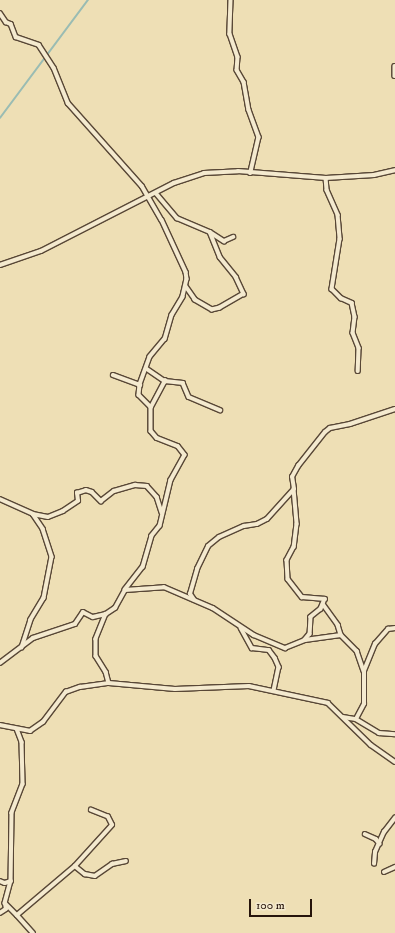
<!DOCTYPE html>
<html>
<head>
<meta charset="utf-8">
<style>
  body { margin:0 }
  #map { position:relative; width:395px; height:933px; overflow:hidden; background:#eedfb5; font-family:"IM FELL DW Pica",serif }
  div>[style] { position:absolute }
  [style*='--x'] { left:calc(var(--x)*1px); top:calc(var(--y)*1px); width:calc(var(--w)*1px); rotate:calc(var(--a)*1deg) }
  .stream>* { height:1.5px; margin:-0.75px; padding:0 0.75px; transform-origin:0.75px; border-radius:0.75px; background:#9abcb3 }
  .roads { filter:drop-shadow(1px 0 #584736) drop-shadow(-1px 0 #584736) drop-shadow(0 1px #584736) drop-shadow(0 -1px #584736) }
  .minor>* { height:3.5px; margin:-1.75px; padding:0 1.75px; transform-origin:1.75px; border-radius:1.75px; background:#f4eacf }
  span { translate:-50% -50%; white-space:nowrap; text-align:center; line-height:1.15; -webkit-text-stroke:4px #f4eacf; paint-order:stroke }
  .scale { position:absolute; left:249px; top:899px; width:63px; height:18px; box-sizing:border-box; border:2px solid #26140b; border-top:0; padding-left:5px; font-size:12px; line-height:14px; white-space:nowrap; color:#26140b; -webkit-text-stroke:3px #f4eacf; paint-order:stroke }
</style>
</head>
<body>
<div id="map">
  <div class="stream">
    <div style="--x:0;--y:118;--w:147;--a:-53.3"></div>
  </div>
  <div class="roads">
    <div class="minor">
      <div style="--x:231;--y:0;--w:34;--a:92"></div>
      <div style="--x:230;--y:34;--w:24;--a:71"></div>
      <div style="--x:238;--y:57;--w:13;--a:94"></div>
      <div style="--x:237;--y:70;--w:14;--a:60"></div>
      <div style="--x:244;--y:82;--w:28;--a:80"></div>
      <div style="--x:249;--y:110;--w:29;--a:70"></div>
      <div style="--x:259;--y:137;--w:37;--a:103"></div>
      <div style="--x:0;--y:13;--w:11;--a:56"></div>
      <div style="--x:6;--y:22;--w:5;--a:22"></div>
      <div style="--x:11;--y:24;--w:14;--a:69"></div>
      <div style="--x:16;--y:37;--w:24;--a:19"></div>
      <div style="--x:39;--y:45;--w:27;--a:57"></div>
      <div style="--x:54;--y:68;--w:38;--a:68"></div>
      <div style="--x:68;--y:103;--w:111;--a:48.3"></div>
      <div style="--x:142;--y:186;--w:39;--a:60"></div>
      <div style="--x:162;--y:220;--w:57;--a:65.2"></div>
      <div style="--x:186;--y:272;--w:7;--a:82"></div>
      <div style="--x:187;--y:279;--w:18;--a:103"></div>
      <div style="--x:183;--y:297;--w:21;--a:121"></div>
      <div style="--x:172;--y:315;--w:25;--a:106"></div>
      <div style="--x:165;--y:339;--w:23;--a:130"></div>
      <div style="--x:150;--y:357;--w:30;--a:110"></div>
      <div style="--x:395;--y:66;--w:10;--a:90"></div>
      <div style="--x:326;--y:178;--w:12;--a:85"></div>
      <div style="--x:327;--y:190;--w:27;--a:66"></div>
      <div style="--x:338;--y:215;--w:24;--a:85"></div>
      <div style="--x:340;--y:239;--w:51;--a:99.1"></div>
      <div style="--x:332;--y:289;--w:13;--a:45"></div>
      <div style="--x:341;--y:298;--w:12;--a:24"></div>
      <div style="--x:352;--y:303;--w:14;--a:78"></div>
      <div style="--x:355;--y:317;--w:16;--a:97"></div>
      <div style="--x:353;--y:333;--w:16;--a:68"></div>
      <div style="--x:359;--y:348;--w:23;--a:92"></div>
      <div style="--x:156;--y:193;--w:33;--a:50"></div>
      <div style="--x:177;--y:218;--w:36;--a:23"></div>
      <div style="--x:210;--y:232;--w:27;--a:68"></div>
      <div style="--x:220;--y:257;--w:26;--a:51"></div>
      <div style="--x:236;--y:277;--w:19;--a:65"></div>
      <div style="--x:244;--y:294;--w:28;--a:150"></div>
      <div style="--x:220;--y:308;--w:8;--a:166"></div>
      <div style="--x:212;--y:310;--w:20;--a:-150"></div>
      <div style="--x:195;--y:300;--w:16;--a:-125"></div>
      <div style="--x:210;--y:232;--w:17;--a:33"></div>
      <div style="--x:224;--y:241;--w:10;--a:-24"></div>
      <div style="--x:0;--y:265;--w:43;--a:-18.9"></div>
      <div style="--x:41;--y:251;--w:149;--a:-27.1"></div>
      <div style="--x:174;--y:183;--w:32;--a:-18"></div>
      <div style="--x:204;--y:173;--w:34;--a:-3"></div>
      <div style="--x:238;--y:171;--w:88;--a:4.5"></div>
      <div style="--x:326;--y:178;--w:48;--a:-3.6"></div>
      <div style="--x:374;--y:175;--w:22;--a:-13"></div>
      <div style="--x:147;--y:369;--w:22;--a:34"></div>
      <div style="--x:113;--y:375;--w:29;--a:20"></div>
      <div style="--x:140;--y:385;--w:10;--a:96"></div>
      <div style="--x:139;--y:395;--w:17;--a:45"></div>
      <div style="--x:151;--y:407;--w:24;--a:90"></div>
      <div style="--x:151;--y:431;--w:9;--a:49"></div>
      <div style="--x:157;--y:438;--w:22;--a:21"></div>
      <div style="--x:178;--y:446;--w:11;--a:52"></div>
      <div style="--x:185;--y:455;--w:29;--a:119"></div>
      <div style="--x:171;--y:480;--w:47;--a:103.4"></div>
      <div style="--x:160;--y:526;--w:13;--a:129"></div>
      <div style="--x:152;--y:536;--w:32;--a:106"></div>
      <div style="--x:143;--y:567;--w:29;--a:128"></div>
      <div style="--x:125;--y:590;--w:39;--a:-4"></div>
      <div style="--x:164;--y:587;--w:53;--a:23.2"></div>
      <div style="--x:213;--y:608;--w:49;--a:33.4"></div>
      <div style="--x:254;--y:635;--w:34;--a:23"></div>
      <div style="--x:285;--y:648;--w:22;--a:-22"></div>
      <div style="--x:305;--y:640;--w:36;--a:-8"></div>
      <div style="--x:341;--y:635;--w:23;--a:45"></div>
      <div style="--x:357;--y:651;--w:21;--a:71"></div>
      <div style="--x:364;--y:671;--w:29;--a:-68"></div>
      <div style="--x:375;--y:644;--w:20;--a:-49"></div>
      <div style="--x:388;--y:629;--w:7;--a:-8"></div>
      <div style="--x:151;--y:407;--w:30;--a:-62"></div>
      <div style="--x:165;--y:381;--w:18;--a:6"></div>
      <div style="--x:183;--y:383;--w:15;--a:67"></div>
      <div style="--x:189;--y:397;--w:34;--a:23"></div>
      <div style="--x:294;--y:489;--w:35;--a:85"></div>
      <div style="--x:297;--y:524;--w:23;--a:97"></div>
      <div style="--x:294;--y:547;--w:15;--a:118"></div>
      <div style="--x:287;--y:560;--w:19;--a:87"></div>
      <div style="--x:288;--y:579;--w:23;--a:52"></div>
      <div style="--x:302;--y:597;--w:23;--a:5"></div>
      <div style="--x:325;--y:599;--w:11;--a:112"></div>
      <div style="--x:321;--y:609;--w:13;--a:141"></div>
      <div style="--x:311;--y:617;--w:17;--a:93"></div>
      <div style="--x:310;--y:634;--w:8;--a:130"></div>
      <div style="--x:0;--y:499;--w:36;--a:24"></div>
      <div style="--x:33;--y:514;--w:18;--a:56"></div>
      <div style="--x:43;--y:529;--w:29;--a:72"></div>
      <div style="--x:52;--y:557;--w:42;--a:101"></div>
      <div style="--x:44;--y:598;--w:26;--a:121"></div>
      <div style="--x:31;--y:620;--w:29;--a:108"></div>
      <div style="--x:33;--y:514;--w:15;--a:11"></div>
      <div style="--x:48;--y:517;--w:16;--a:-22"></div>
      <div style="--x:63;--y:511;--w:18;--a:-34"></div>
      <div style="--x:78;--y:501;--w:8;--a:-97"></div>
      <div style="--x:77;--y:493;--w:9;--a:-18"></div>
      <div style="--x:86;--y:490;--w:6;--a:18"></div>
      <div style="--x:92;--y:492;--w:13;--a:45"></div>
      <div style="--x:101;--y:501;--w:16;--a:-38"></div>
      <div style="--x:114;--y:491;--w:22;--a:-16"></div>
      <div style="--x:135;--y:485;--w:12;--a:5"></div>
      <div style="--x:147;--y:486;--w:15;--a:48"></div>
      <div style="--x:157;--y:497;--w:16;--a:72"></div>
      <div style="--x:194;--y:600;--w:7;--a:-124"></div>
      <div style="--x:190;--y:594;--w:26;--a:-74"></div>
      <div style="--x:197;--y:569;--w:25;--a:-64"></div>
      <div style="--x:208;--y:546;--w:14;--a:-39"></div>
      <div style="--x:219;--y:537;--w:27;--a:-24"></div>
      <div style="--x:244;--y:526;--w:13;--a:-9"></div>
      <div style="--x:257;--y:524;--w:11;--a:-27"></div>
      <div style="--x:267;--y:519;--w:40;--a:-48"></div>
      <div style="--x:294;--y:489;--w:12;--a:-99"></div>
      <div style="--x:292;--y:477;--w:13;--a:-61"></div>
      <div style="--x:298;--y:466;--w:43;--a:-51.5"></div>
      <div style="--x:325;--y:432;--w:6;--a:-39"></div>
      <div style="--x:330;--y:428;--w:20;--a:-11"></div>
      <div style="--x:350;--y:424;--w:47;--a:-18.4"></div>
      <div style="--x:323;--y:604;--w:26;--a:54"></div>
      <div style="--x:338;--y:625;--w:10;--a:73"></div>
      <div style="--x:106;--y:614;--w:27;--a:112"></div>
      <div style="--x:96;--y:639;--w:17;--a:90"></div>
      <div style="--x:96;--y:656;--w:19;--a:58"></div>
      <div style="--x:106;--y:672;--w:11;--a:75"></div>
      <div style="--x:241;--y:628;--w:23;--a:61"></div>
      <div style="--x:252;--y:648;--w:17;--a:7"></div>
      <div style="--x:269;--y:650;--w:10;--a:53"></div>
      <div style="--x:275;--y:658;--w:10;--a:66"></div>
      <div style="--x:279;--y:667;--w:24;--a:102"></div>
      <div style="--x:0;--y:663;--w:41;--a:-37.1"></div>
      <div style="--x:33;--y:638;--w:44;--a:-18.4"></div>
      <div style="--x:75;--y:624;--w:14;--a:-56"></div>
      <div style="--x:83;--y:612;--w:11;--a:27"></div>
      <div style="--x:93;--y:617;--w:13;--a:-13"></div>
      <div style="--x:106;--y:614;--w:11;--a:-34"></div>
      <div style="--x:115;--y:608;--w:21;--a:-61"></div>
      <div style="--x:343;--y:717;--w:13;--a:9"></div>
      <div style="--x:356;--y:719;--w:27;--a:31"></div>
      <div style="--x:379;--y:733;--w:16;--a:4"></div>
      <div style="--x:356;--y:719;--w:17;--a:-62"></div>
      <div style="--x:364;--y:704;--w:33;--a:-90"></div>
      <div style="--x:0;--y:725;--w:31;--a:11"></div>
      <div style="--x:30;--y:731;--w:16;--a:-35"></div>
      <div style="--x:43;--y:722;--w:38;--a:-53"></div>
      <div style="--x:66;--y:692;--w:15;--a:-20"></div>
      <div style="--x:80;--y:687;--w:29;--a:-8"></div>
      <div style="--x:109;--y:683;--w:66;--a:5.2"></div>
      <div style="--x:175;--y:689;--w:74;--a:-2.3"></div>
      <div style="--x:249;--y:686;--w:81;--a:12.1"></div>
      <div style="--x:328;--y:703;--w:60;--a:44.3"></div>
      <div style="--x:371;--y:745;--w:29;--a:35"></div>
      <div style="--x:17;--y:729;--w:14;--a:69"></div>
      <div style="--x:22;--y:742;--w:42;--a:88.6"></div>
      <div style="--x:23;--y:784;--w:31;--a:111"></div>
      <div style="--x:12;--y:813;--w:68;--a:90.8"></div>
      <div style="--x:11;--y:881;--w:23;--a:105"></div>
      <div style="--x:5;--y:903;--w:17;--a:45"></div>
      <div style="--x:17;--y:915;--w:76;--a:-40.2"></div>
      <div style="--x:75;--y:866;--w:13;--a:39"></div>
      <div style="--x:85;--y:874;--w:10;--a:11"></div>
      <div style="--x:95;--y:876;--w:21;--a:-35"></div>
      <div style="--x:112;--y:864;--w:14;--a:-12"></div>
      <div style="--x:365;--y:834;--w:12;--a:24"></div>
      <div style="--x:376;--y:839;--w:6;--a:51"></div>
      <div style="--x:374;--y:864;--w:12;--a:-85"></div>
      <div style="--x:375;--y:852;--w:22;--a:-66"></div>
      <div style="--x:384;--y:832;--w:18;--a:-52"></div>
      <div style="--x:75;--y:866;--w:55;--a:-47.9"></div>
      <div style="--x:112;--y:825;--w:9;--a:-117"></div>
      <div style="--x:108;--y:817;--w:18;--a:-158"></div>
      <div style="--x:384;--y:872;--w:12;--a:-24"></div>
      <div style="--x:0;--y:881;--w:5;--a:22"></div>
      <div style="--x:5;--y:883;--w:6;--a:-18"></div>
      <div style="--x:0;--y:913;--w:7;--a:-34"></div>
      <div style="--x:6;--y:909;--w:5;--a:-101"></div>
      <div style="--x:17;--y:915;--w:24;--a:48"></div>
    </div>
  </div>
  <div class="scale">100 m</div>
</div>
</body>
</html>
